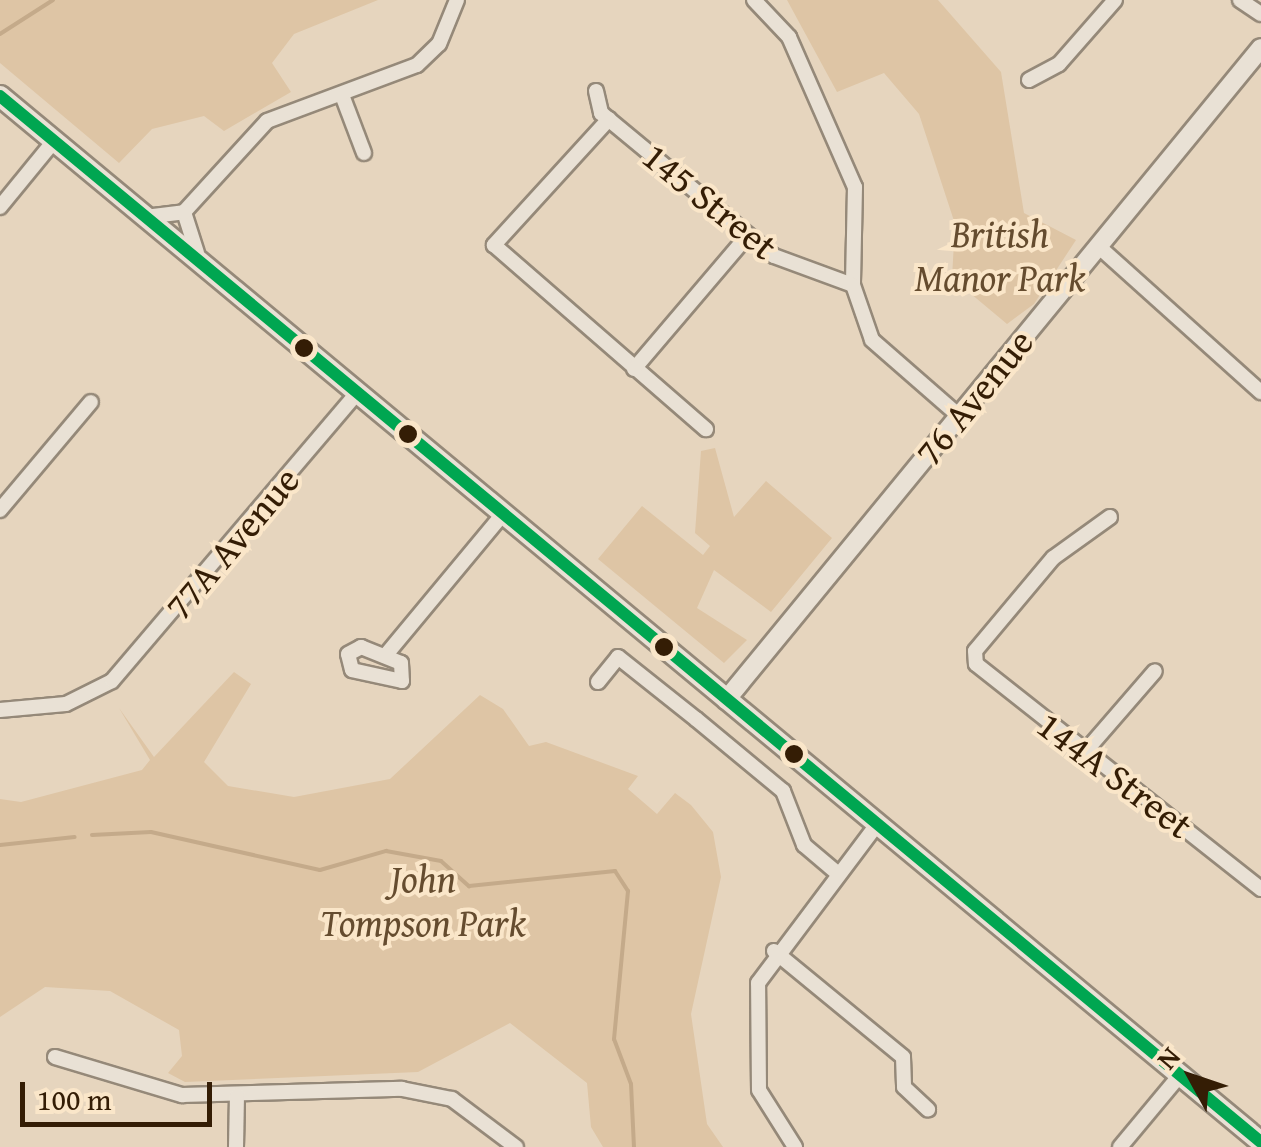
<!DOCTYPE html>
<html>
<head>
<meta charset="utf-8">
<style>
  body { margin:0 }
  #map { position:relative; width:1261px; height:1147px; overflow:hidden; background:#e6d5be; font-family:"Gentium Book Plus",serif }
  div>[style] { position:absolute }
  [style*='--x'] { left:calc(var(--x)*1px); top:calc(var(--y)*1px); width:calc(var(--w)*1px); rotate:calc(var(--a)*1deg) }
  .green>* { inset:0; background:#dec5a5 }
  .stream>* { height:4px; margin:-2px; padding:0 2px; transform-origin:2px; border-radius:2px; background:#c4aa8a }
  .roads { filter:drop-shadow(2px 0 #958979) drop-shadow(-2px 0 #958979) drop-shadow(0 2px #958979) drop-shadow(0 -2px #958979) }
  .minor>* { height:14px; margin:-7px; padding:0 7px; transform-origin:7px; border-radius:7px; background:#e9e1d5 }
  .tertiary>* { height:18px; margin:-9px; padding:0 9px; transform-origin:9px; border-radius:9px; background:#e9e1d5 }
  .secondary>* { height:20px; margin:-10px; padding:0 10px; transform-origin:10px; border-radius:10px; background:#e9e1d5 }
  .bus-1>* { height:12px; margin:-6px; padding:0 6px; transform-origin:6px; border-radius:6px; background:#00a651 }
  .dots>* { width:28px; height:28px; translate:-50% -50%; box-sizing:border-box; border:5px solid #fae6c9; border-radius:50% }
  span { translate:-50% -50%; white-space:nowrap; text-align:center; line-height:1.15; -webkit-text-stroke:8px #fae6c9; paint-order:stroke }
  .street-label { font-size:38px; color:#341d05 }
  .park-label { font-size:38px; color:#654c2f; font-style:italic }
  .north { position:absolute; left:1141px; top:1027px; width:100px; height:100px; -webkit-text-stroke:8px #fae6c9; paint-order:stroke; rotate:310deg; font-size:28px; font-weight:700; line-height:40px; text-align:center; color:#341d05 }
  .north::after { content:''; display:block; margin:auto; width:35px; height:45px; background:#341d05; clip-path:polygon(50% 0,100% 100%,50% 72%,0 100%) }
  .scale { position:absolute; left:20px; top:1082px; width:192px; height:45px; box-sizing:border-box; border:5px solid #341d05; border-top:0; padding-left:12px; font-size:30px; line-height:35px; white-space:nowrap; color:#341d05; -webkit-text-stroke:8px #fae6c9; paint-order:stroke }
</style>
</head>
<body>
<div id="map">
  <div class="green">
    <div style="clip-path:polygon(0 0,378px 0,294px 34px,272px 63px,291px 92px,224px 131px,204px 116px,152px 129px,119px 163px,0 63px)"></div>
    <div style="clip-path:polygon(787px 0,938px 0,1001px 72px,1024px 213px,1076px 240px,1034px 304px,1007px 324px,952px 278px,955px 224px,919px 114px,884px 73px,837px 92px)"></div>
    <div style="clip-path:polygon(715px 448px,734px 517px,766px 481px,832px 538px,771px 612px,714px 570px,697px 608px,747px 640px,724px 663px,598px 559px,642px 506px,703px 555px,710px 546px,695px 533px,701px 451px)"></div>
    <div style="clip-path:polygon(234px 672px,251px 684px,204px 762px,228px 786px,294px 797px,390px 779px,480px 695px,503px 709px,529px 746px,546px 742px,638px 776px,628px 789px,657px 814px,675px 793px,691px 805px,713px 832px,721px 877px,691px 1014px,707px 1124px,723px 1147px,603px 1147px,591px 1127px,587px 1083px,510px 1023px,418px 1072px,185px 1082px,168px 1073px,182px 1056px,179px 1030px,110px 991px,45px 987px,0 1017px,0 799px,21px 802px,142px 770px,150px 760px,119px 708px,154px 757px)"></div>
  </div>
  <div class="stream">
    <div style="--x:0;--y:34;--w:63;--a:-32.7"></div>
    <div style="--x:92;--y:835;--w:59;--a:-2.9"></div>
    <div style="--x:151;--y:832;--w:173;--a:12.7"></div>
    <div style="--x:320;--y:870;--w:69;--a:-16.1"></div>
    <div style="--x:386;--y:851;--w:56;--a:10.3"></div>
    <div style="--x:441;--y:861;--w:38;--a:42"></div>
    <div style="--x:469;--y:886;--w:147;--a:-5.9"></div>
    <div style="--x:615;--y:871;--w:24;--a:57"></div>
    <div style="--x:628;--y:891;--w:149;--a:95.4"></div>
    <div style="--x:614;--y:1039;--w:48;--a:69.3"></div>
    <div style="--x:631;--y:1084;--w:63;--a:87.3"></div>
    <div style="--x:0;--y:845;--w:75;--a:-6.1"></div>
  </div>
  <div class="roads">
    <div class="minor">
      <div style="--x:754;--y:0;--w:51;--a:46.6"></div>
      <div style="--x:789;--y:37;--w:164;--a:66.3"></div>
      <div style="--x:855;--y:187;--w:98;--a:91.2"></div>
      <div style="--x:1240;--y:0;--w:25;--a:34"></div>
      <div style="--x:1029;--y:80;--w:34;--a:-28"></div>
      <div style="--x:1059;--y:64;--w:85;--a:-48.8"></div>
      <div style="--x:596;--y:91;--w:23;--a:77"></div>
      <div style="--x:601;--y:113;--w:224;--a:39.6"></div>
      <div style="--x:774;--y:256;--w:84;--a:20.2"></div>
      <div style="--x:853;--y:285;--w:58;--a:70.9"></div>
      <div style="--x:872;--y:340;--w:116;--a:41.1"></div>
      <div style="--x:342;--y:95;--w:62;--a:69.2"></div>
      <div style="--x:609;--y:119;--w:171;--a:132.4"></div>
      <div style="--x:494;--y:245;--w:281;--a:41"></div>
      <div style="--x:0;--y:207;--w:85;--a:-50.7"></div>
      <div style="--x:184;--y:212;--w:43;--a:72.4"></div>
      <div style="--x:145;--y:217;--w:39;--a:-7"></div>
      <div style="--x:184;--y:212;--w:123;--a:-47.6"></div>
      <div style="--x:267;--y:121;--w:160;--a:-20.5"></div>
      <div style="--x:417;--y:65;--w:30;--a:-44"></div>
      <div style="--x:439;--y:44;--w:48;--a:-67.8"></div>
      <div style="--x:1098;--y:246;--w:219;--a:41.9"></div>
      <div style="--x:634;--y:369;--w:176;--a:-49.6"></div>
      <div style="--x:0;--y:510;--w:141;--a:-49.9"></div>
      <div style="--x:1110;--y:517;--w:70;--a:144.3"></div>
      <div style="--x:1053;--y:558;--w:121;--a:130"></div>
      <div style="--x:975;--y:651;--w:13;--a:86"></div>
      <div style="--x:976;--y:664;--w:363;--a:38.3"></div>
      <div style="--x:361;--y:647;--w:43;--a:21.8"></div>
      <div style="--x:401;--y:663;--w:18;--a:87"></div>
      <div style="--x:402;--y:681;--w:51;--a:-167.6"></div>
      <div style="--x:352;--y:670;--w:16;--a:-104"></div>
      <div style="--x:348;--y:654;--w:15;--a:-28"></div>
      <div style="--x:385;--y:656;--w:185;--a:-50.3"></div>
      <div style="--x:598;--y:682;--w:32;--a:-51"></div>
      <div style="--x:618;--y:657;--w:100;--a:38.5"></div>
      <div style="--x:696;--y:719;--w:113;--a:39.6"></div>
      <div style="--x:783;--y:791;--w:58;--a:68.7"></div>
      <div style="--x:804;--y:845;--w:42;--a:40.2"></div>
      <div style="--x:0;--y:710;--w:66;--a:-5.2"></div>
      <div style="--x:66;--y:704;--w:51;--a:-26.6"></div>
      <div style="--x:112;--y:681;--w:380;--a:-49.6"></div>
      <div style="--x:1084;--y:753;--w:108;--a:-49.1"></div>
      <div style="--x:774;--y:951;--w:167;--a:39.4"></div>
      <div style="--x:903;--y:1057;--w:30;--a:88"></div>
      <div style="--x:904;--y:1087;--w:33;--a:43"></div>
      <div style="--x:55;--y:1057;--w:133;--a:16.7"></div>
      <div style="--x:182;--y:1095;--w:220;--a:-1.6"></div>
      <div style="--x:402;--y:1089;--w:51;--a:11.3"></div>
      <div style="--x:452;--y:1099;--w:80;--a:36.9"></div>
      <div style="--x:236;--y:1147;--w:52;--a:-88.9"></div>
      <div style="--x:795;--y:1147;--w:67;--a:-122.3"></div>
      <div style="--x:759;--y:1090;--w:107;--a:-90.5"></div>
      <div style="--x:758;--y:983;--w:196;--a:-53.1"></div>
      <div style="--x:1120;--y:1147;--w:94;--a:-50.2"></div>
    </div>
    <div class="tertiary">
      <div style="--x:726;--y:700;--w:843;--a:-50.63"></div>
    </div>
    <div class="secondary">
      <div style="--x:0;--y:96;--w:1638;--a:39.68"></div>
    </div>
  </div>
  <div class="bus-1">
    <div style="--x:0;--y:96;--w:1638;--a:39.68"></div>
  </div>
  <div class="dots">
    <div style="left:304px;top:348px;background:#341d05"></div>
    <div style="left:408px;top:434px;background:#341d05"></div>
    <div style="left:664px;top:647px;background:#341d05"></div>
    <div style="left:794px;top:754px;background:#341d05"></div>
  </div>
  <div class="street-label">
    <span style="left:710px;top:201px;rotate:39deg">145 Street</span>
    <span style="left:974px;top:397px;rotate:-51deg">76 Avenue</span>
    <span style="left:232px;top:543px;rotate:-50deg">77A Avenue</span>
    <span style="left:1115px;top:775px;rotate:37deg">144A Street</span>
  </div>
  <div class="park-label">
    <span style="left:1000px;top:256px">British<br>Manor Park</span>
    <span style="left:423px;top:901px">John<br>Tompson Park</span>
  </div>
  <div class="north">N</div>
  <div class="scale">100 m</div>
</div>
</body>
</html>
